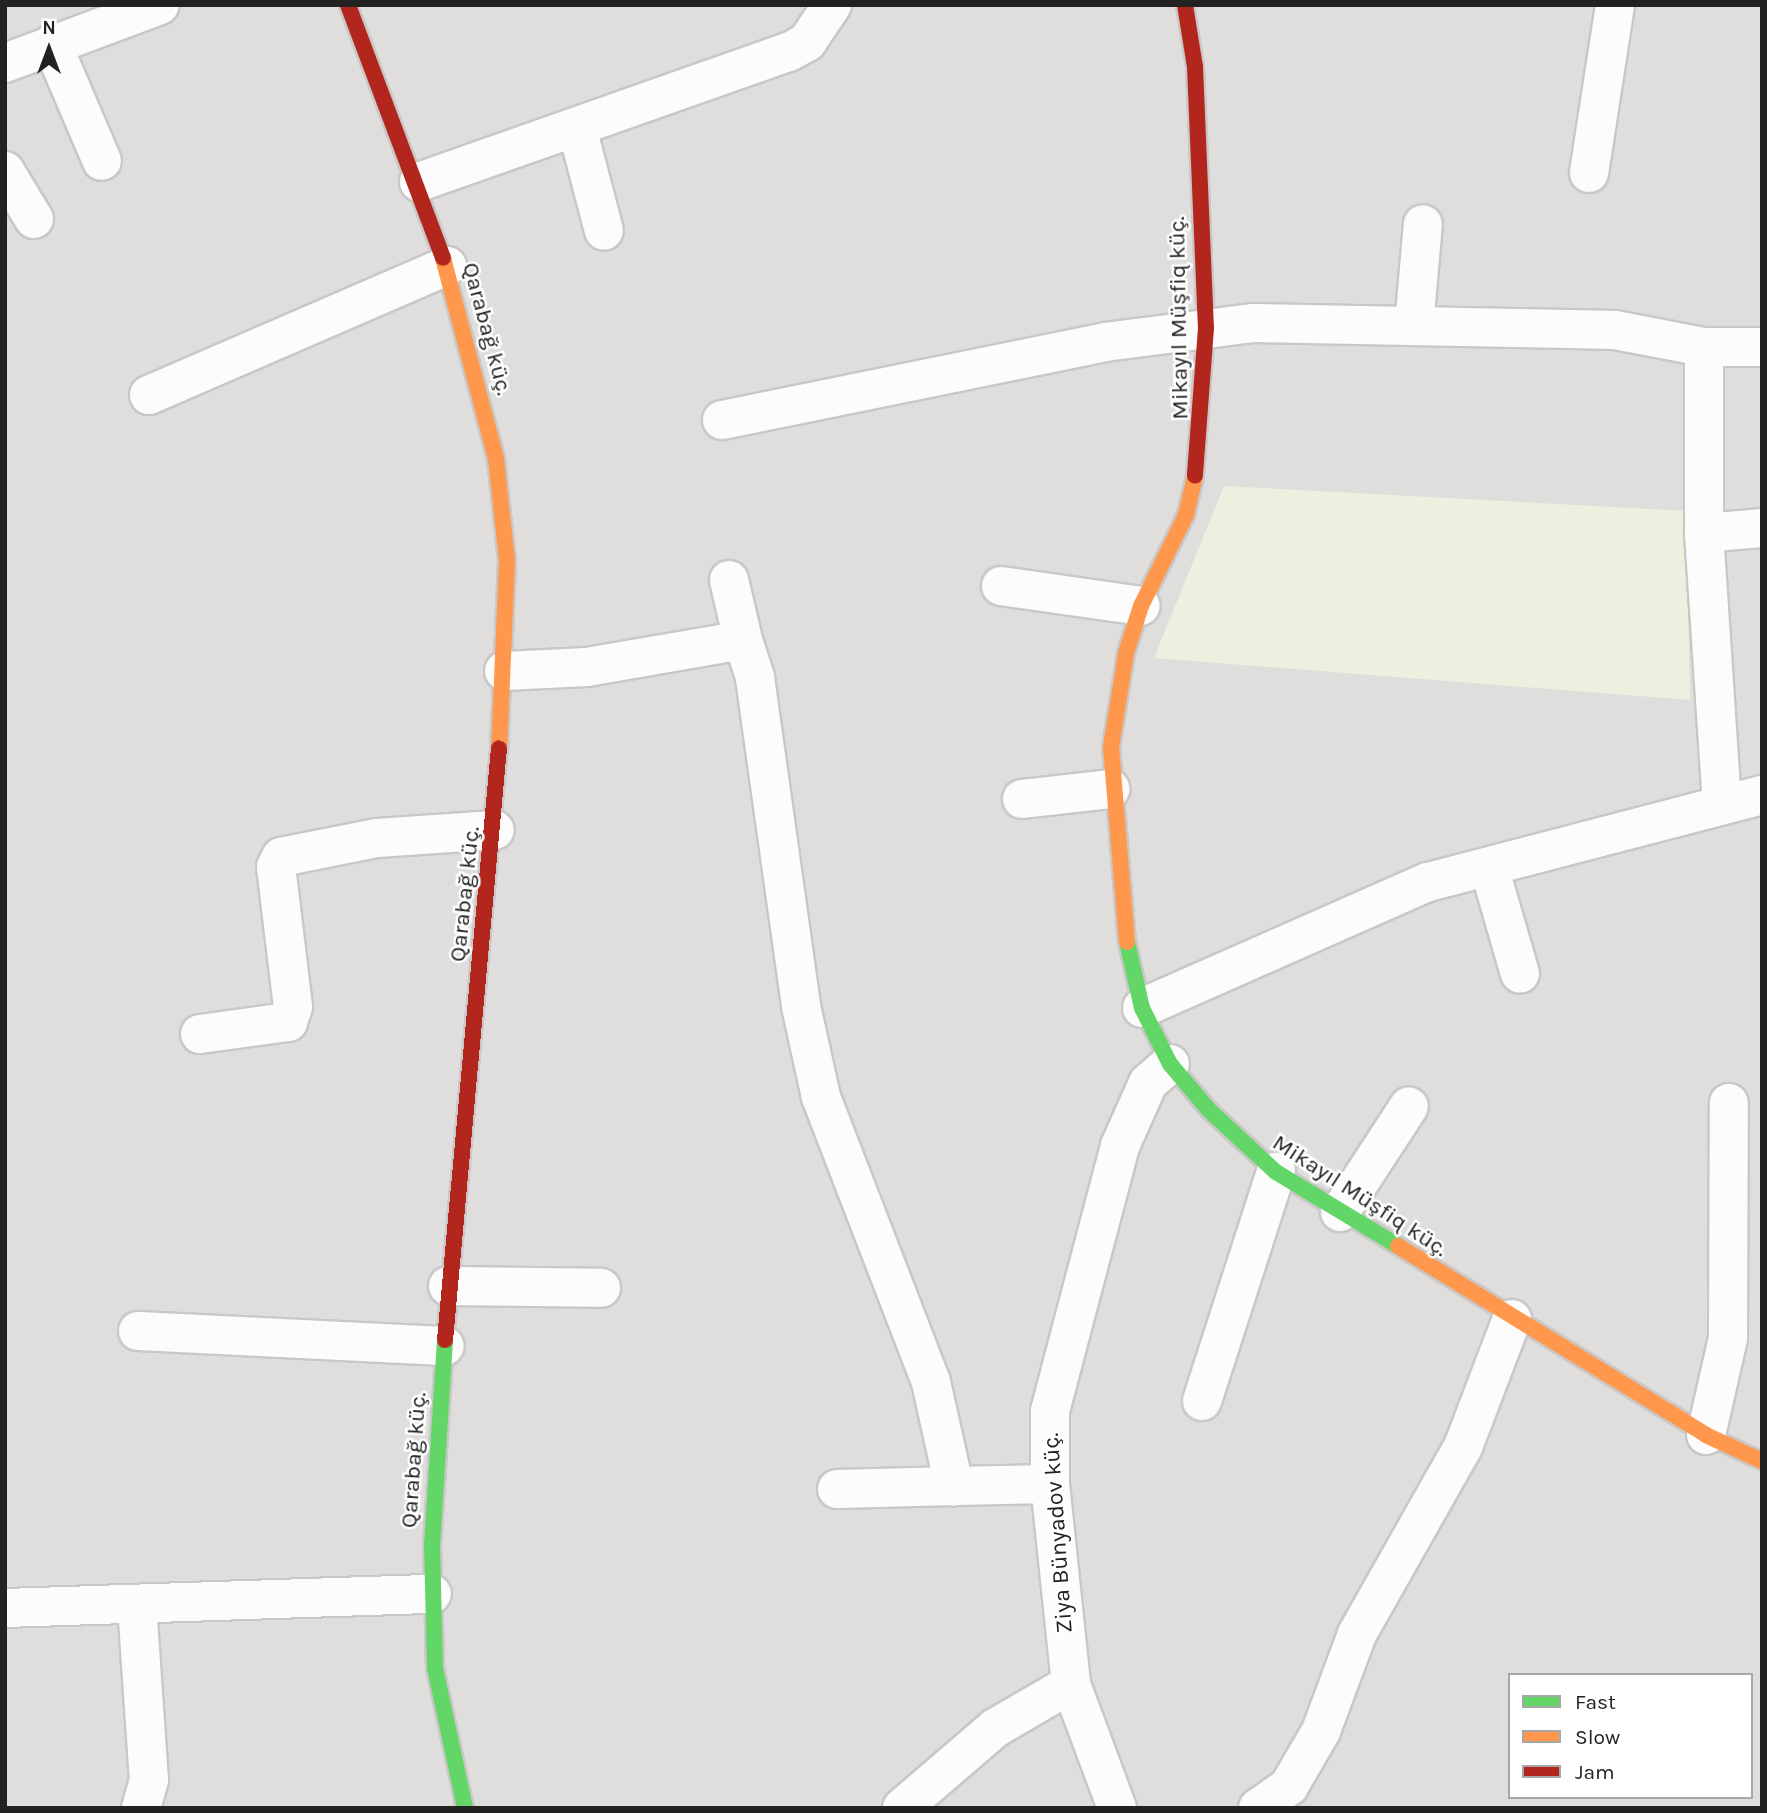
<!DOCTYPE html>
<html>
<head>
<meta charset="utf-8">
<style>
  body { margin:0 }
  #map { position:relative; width:1767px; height:1813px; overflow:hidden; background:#f0eeeb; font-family:Karla,sans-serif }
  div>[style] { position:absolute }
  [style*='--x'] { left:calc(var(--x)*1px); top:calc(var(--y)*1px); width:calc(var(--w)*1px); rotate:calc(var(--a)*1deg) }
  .residential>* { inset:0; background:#dfdedc }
  .farmland>* { inset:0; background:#efefdf }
  .roads { filter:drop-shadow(2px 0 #c9c8c7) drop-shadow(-2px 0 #c9c8c7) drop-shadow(0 2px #c9c8c7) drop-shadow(0 -2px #c9c8c7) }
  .street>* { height:38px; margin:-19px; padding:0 19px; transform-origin:19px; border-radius:19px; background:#fdfcfc }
  .fast>* { height:16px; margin:-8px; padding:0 8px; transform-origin:8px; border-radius:8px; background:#63d668 }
  .slow>* { height:16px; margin:-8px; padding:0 8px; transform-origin:8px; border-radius:8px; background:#ff974d }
  .jam>* { height:16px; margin:-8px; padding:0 8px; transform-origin:8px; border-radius:8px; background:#b3261e }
  span { translate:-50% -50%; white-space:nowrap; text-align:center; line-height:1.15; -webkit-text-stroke:5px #fff; paint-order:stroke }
  .street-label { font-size:23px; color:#222 }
  .frame { position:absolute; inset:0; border:7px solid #222; pointer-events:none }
  .legend { position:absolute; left:1508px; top:1673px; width:245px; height:126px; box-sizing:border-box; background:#fff; border:2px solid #a7a7a7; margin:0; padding:9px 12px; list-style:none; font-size:21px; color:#222 }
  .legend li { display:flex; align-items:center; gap:14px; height:35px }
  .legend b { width:35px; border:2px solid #a7a7a7 }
  .north { position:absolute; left:14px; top:14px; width:70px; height:70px; -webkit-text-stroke:5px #fff; paint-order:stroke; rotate:0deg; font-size:19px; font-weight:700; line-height:28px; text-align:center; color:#222 }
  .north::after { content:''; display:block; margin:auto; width:24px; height:32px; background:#222; clip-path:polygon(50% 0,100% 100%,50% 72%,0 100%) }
</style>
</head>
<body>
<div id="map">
  <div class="residential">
    <div style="clip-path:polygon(evenodd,5px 5px,1762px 5px,1762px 1808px,5px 1808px,5px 5px,1510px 1675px,1751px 1675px,1751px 1797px,1510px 1797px,1510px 1675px)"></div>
  </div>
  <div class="farmland">
    <div style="clip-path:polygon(1224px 486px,1686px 511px,1690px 700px,1154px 658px)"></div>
  </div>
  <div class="roads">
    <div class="street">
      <div style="--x:52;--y:44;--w:127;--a:66.9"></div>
      <div style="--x:5;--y:63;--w:165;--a:-20.5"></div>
      <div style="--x:577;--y:128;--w:106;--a:75.3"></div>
      <div style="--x:5;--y:171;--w:56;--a:58.9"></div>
      <div style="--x:1589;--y:173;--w:170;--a:-81.2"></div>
      <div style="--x:419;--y:182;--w:392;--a:-19.4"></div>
      <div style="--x:789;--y:52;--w:21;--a:-29"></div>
      <div style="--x:807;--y:42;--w:45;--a:-56"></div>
      <div style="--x:1414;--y:326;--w:102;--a:-85"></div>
      <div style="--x:1704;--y:347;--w:186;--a:90"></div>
      <div style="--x:1704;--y:533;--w:269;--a:86.2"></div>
      <div style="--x:149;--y:395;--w:325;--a:-23.4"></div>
      <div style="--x:722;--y:420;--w:391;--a:-11.5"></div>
      <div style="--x:1105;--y:342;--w:150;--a:-7.3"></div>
      <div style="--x:1254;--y:323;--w:361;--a:1.1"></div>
      <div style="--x:1615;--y:330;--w:91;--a:10.8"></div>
      <div style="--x:1704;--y:347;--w:58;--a:0"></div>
      <div style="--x:1704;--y:533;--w:58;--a:-4.9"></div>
      <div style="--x:729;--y:580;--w:62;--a:76.9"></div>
      <div style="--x:1001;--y:586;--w:141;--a:8.1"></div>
      <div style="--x:504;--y:671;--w:83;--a:-2.8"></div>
      <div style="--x:587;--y:667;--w:158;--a:-9.8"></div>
      <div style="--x:743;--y:640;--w:40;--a:72"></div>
      <div style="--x:755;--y:678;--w:331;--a:82"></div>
      <div style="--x:801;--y:1006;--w:93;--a:77.6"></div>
      <div style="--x:821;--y:1097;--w:305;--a:68.9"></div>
      <div style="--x:931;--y:1382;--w:107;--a:77.5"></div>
      <div style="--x:954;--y:1486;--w:96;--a:-1.2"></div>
      <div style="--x:1022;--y:799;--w:89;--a:-6.5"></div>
      <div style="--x:1489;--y:867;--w:111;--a:73.8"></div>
      <div style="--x:1142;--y:1008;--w:313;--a:-23.8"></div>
      <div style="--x:1428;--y:882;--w:345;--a:-14.6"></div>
      <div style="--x:200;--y:1034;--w:89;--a:-7.8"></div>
      <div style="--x:288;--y:1022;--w:16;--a:-72"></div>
      <div style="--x:293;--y:1007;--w:141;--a:-96.9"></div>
      <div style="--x:276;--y:867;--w:11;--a:-63"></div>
      <div style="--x:281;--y:857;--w:98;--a:-11.2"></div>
      <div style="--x:377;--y:838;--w:118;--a:-3.9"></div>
      <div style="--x:1340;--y:1212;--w:126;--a:-56.9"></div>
      <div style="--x:448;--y:1286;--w:153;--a:0.7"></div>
      <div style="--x:138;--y:1331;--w:307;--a:2.8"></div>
      <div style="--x:1202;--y:1401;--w:241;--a:-72.1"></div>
      <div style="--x:1706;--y:1435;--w:99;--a:-77.2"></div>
      <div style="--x:1728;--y:1338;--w:235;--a:-89.8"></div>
      <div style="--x:837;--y:1489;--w:117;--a:-1.5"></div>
      <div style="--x:137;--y:1605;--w:175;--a:86.1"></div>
      <div style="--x:149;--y:1780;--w:29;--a:106"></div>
      <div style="--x:5;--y:1608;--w:427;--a:-1.9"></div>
      <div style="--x:902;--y:1808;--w:123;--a:-40.7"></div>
      <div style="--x:995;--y:1728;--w:88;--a:-30.1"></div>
      <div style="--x:1117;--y:1808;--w:132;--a:-110.4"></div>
      <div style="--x:1071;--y:1684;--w:201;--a:-96"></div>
      <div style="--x:1050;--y:1484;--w:73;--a:-90"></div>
      <div style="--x:1050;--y:1411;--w:274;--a:-75.2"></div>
      <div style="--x:1120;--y:1146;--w:69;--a:-66"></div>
      <div style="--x:1148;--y:1083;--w:29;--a:-41"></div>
      <div style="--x:1258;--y:1808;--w:38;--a:-35"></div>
      <div style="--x:1289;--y:1786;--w:64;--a:-59.8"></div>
      <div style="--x:1321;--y:1731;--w:103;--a:-69.6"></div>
      <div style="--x:1357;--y:1634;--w:215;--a:-60.5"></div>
      <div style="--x:1463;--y:1447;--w:137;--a:-69.1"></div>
    </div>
    <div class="fast">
      <div style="--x:1127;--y:942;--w:68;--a:77.2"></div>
      <div style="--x:1142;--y:1008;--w:63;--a:63.4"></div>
      <div style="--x:1170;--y:1064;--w:60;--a:49.7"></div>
      <div style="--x:1209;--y:1110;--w:91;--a:42.8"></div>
      <div style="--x:1276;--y:1172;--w:143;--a:31.2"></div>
      <div style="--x:445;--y:1340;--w:204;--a:93.6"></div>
      <div style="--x:432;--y:1544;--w:124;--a:88.6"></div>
      <div style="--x:435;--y:1668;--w:143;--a:77.9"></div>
    </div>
    <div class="slow">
      <div style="--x:443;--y:258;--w:208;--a:75.2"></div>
      <div style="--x:496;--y:459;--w:103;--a:83.8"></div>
      <div style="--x:507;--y:561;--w:187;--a:92.4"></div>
      <div style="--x:1127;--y:942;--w:196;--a:-94.7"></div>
      <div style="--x:1111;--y:747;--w:95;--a:-80.9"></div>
      <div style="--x:1126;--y:653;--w:49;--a:-72.3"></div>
      <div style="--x:1141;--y:606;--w:102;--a:-63.7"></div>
      <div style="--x:1186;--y:515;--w:40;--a:-77"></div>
      <div style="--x:1398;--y:1246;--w:361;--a:31.5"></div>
      <div style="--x:1706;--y:1435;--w:62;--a:24.9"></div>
    </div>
    <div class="jam">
      <div style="--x:348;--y:5;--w:270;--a:69.4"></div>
      <div style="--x:1185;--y:5;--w:63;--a:80.8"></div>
      <div style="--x:1195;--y:67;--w:261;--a:87.6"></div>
      <div style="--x:1206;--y:328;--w:148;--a:94.3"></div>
      <div style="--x:445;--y:1340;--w:594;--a:-84.79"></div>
    </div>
  </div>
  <div class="street-label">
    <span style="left:1179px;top:318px;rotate:-91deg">Mikayıl Müşfiq küç.</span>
    <span style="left:487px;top:329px;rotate:75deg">Qarabağ küç.</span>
    <span style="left:465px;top:894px;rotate:-84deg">Qarabağ küç.</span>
    <span style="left:1360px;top:1196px;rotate:33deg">Mikayıl Müşfiq küç.</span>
    <span style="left:414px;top:1460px;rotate:-86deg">Qarabağ küç.</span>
    <span style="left:1058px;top:1533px;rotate:-94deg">Ziya Bünyadov küç.</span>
  </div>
  <div class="frame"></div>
  <ul class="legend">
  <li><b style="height:9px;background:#63d668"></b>Fast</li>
  <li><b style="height:9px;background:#ff974d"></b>Slow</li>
  <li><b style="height:9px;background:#b3261e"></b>Jam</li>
  </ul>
  <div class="north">N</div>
</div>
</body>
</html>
